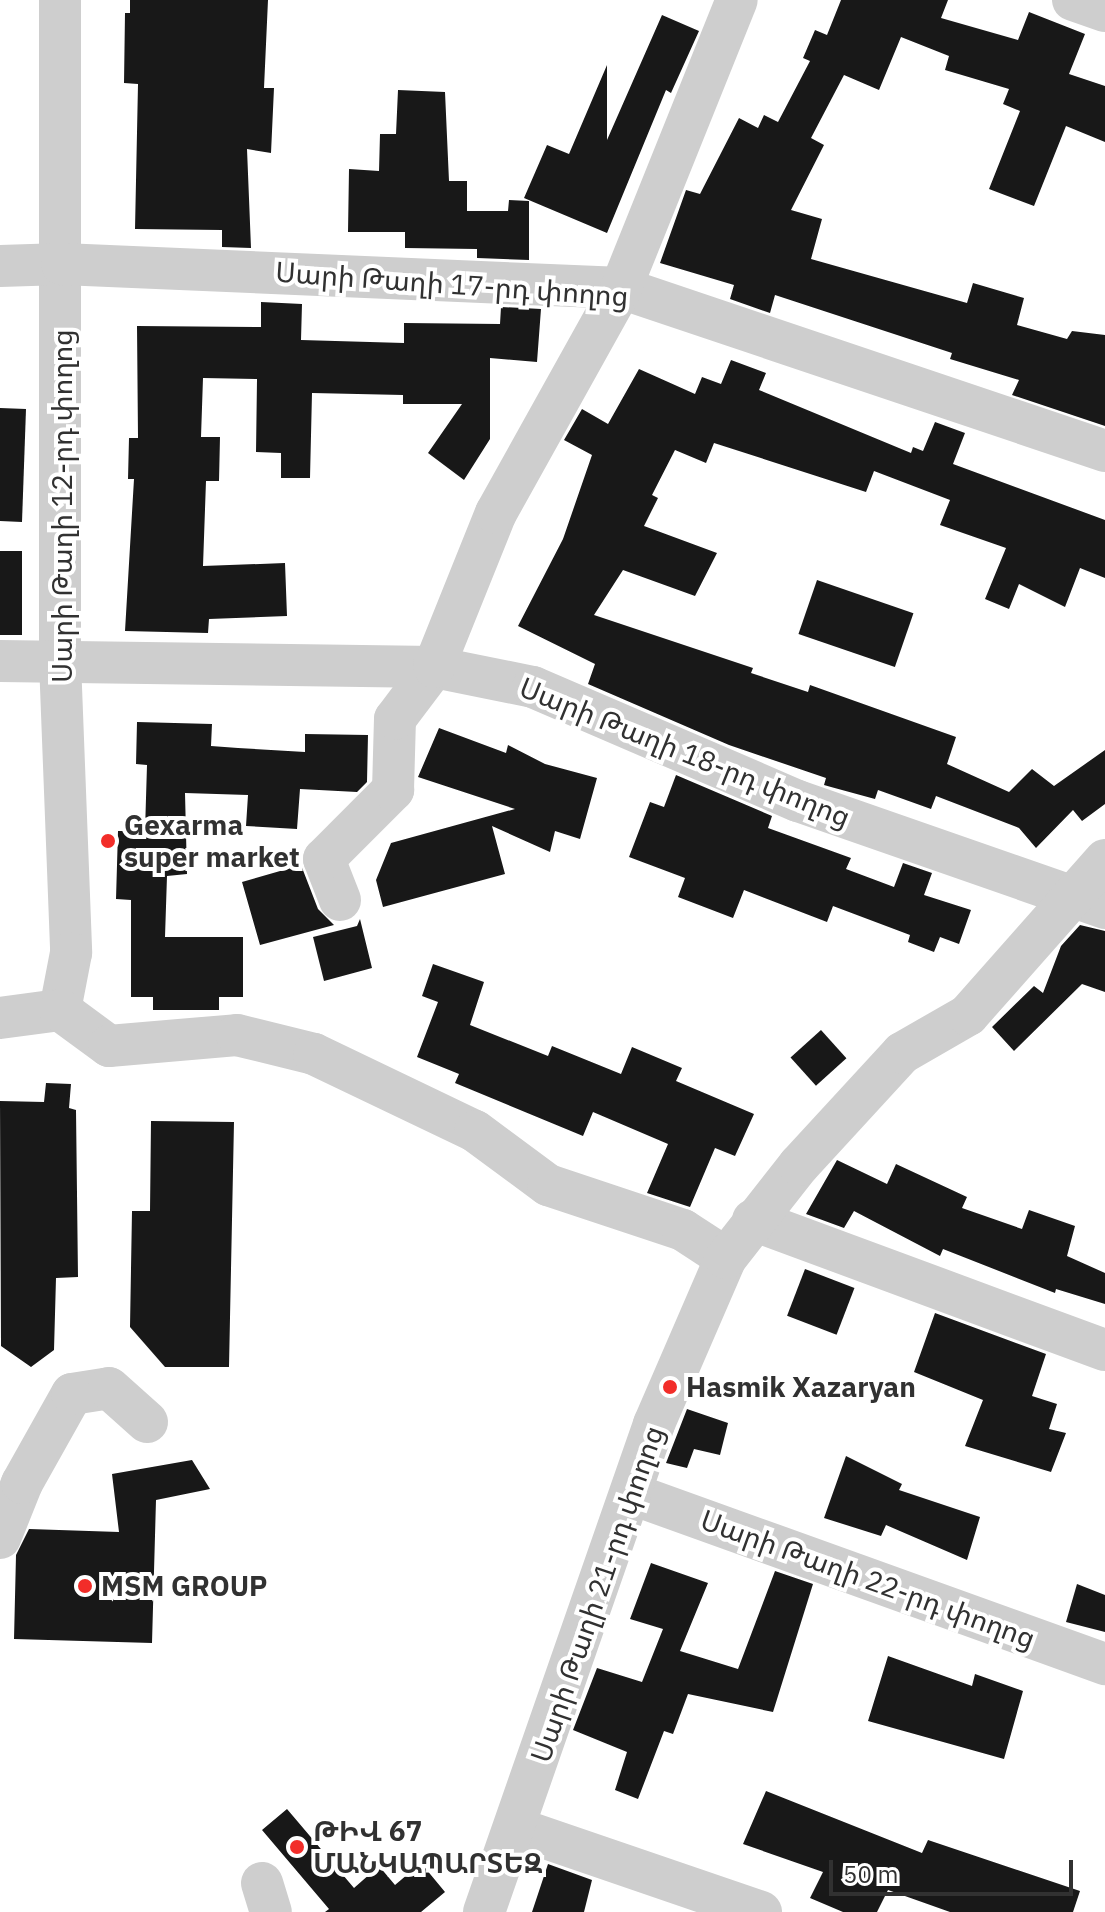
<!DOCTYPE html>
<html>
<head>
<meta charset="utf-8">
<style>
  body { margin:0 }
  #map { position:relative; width:1105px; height:1912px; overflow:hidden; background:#fff; font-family:"IBM Plex Sans","Noto Sans Armenian",sans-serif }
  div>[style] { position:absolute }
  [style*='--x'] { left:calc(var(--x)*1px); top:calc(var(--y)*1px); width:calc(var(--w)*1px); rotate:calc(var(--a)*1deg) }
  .building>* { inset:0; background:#181818; transform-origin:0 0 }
  .minor>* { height:42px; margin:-21px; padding:0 21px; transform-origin:21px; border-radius:21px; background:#cecece }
  .dots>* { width:22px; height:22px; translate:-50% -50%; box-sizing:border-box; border:4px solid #fff; border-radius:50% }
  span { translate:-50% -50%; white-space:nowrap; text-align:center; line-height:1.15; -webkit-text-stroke:8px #fff; paint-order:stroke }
  .street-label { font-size:28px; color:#313131 }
  .poi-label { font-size:28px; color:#313131; font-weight:700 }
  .left { translate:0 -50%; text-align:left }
  .scale { position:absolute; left:829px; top:1860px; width:244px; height:36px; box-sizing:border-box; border:4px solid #313131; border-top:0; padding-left:10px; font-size:24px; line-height:28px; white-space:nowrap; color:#313131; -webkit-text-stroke:6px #fff; paint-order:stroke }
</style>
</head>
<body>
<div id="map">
  <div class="building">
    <div style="clip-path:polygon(130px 0,268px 0,264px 88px,274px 88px,271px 153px,247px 149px,251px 248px,222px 247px,222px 230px,135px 229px,138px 84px,124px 83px,125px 13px,130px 13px)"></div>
    <div style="clip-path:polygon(841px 0,948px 0,941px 18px,1018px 40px,1029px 12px,1085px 34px,1069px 74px,1105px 86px,1105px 142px,1066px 126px,1034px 206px,989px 189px,1020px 111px,1003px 104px,1009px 89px,945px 70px,949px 56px,901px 37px,879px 90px,844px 75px,811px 138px,824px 145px,791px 210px,822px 219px,811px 259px,967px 303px,973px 283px,1024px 298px,1017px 325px,1067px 339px,1072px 331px,1105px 335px,1105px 426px,1012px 395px,1019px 380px,950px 359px,952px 353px,775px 295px,770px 313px,730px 299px,734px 285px,660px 263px,686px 190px,700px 194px,739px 118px,758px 128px,764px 115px,778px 122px,810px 61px,803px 58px,815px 30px,827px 35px)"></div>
    <div style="clip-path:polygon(662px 15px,699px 31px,671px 93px,666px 90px,607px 233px,524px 198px,547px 145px,569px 154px,607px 65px,607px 140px)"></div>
    <div style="clip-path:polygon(398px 90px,445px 92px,449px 181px,467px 181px,467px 211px,508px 211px,509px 200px,529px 201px,529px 260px,477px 258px,477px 249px,405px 248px,405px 232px,348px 232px,349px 169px,379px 171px,380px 134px,396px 134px)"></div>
    <div style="clip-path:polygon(261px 302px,302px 304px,301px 340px,404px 343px,404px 323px,500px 324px,501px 307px,541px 309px,537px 362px,490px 358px,490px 439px,464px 480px,428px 453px,462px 404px,403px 404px,403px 395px,312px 393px,310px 478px,281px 478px,281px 453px,256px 452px,257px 379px,203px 378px,201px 437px,220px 437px,219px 481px,206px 481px,203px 566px,285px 563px,287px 616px,209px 619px,208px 633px,125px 631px,134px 479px,128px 479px,129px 438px,138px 438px,137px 326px,261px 327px)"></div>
    <div style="clip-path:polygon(731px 360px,766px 373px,759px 390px,911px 453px,913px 447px,923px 451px,935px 422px,965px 433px,953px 464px,1105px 520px,1105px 578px,1080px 568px,1065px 607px,1019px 584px,1009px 609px,985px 599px,1006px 548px,940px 525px,950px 500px,874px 471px,866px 492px,714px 443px,706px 463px,675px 450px,652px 495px,658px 498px,644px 526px,717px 553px,695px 596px,623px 570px,594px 615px,753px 668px,751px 673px,808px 692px,810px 685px,956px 737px,947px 764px,1009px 792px,1032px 769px,1054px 786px,1105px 750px,1105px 804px,1082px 821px,1073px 810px,1036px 848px,1019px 828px,936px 796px,931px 809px,878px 790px,875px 799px,831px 787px,824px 785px,826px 778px,729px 745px,588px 684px,595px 664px,518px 626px,563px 539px,592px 455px,564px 440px,582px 409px,608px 424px,639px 369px,695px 394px,702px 377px,721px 384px)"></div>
    <div style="clip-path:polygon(0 408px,26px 409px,22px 522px,0 521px)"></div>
    <div style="left:0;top:551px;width:22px;height:84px"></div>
    <div style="left:817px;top:580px;width:102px;height:57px;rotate:19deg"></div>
    <div style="clip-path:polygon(137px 722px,212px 724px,211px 746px,238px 748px,305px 752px,305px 734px,368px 735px,367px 782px,357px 792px,300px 789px,297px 829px,246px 826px,248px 795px,185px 793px,187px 874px,167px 876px,165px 937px,243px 937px,243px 997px,219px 997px,219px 1010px,153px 1010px,153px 997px,131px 997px,131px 900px,116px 899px,118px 831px,145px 831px,147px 765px,136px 764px)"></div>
    <div style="clip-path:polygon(439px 728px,506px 753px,508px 745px,545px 764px,597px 778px,580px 839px,555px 831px,550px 852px,492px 826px,505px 874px,383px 907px,376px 880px,391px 843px,515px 809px,418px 777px)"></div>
    <div style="clip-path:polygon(676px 775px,772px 816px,768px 828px,851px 858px,846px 869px,894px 887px,903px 863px,932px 873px,924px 895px,971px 910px,959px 944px,940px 937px,934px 952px,908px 942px,910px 935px,833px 906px,827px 922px,744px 890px,733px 918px,678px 897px,685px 878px,629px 857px,650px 802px,664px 807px)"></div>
    <div style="clip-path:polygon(301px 865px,318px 909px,334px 925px,260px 945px,242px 882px)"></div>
    <div style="clip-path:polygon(360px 919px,372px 968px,324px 981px,313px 937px,357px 926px)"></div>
    <div style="clip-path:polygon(1080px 925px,1105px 931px,1105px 992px,1082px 984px,1014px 1051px,992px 1027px,1034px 986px,1043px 993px,1061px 946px)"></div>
    <div style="clip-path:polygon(433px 964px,484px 982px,470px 1025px,548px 1056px,552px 1046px,621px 1074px,632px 1047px,682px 1068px,676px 1081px,754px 1114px,735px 1156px,715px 1148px,690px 1207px,647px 1193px,668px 1144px,593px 1112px,583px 1136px,455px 1083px,459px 1074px,417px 1057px,438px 1002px,422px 996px)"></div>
    <div style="left:821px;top:1030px;width:38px;height:41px;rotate:48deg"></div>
    <div style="clip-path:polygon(46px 1083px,71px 1084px,69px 1108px,76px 1110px,78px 1277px,56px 1278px,54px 1350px,31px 1367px,1px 1346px,0 1101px,44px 1102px)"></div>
    <div style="clip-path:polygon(151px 1121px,234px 1122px,229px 1367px,165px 1367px,130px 1327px,132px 1211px,150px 1211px)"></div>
    <div style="clip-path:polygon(837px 1160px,887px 1184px,896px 1164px,967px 1197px,962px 1208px,1022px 1229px,1029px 1210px,1075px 1226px,1067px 1256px,1105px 1273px,1105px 1304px,1056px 1289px,1055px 1293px,943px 1249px,940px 1256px,854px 1211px,844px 1228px,806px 1214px)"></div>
    <div style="left:805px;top:1269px;width:53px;height:50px;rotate:21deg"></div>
    <div style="clip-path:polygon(935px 1313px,1046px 1354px,1032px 1396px,1057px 1404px,1049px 1429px,1066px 1433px,1051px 1472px,965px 1446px,983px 1400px,914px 1372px)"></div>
    <div style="clip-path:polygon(687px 1409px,728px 1423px,720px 1455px,694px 1449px,687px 1468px,666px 1463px)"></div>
    <div style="clip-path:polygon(846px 1456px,902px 1484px,899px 1490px,980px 1517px,967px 1560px,886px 1525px,881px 1536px,824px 1518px)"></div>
    <div style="clip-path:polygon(192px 1460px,210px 1489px,156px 1500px,152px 1643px,14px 1639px,16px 1555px,29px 1529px,119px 1532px,112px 1474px)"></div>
    <div style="clip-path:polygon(651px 1563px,708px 1583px,680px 1651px,738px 1669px,775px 1571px,813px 1584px,773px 1712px,688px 1694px,673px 1734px,664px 1731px,638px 1799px,615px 1790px,627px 1752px,573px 1730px,597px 1668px,642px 1682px,663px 1629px,630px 1619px)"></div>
    <div style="clip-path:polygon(1077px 1584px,1105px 1595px,1105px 1632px,1066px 1622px)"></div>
    <div style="clip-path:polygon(888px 1656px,972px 1686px,975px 1674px,1023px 1691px,1004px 1759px,868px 1721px)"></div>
    <div style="clip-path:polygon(766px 1791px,922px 1853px,928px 1840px,1080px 1891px,1073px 1912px,950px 1912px,888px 1890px,877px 1912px,843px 1912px,810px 1898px,823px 1872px,743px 1844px)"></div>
    <div style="clip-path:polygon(287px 1809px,354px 1888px,379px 1866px,395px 1885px,421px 1863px,445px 1892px,421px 1912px,325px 1912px,329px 1909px,262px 1830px)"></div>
    <div style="clip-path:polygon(548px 1864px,592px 1880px,584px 1912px,532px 1912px)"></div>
  </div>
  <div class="minor">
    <div style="--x:60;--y:0;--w:661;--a:90"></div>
    <div style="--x:60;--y:661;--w:292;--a:87.8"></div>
    <div style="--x:71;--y:953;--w:58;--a:100.9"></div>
    <div style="--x:1073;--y:0;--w:34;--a:19"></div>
    <div style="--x:0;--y:266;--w:62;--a:-1.8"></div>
    <div style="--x:62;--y:264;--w:560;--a:2.46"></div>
    <div style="--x:621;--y:288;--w:511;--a:18.61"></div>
    <div style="--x:0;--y:661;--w:434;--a:0.8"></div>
    <div style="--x:434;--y:667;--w:101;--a:11.4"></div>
    <div style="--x:533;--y:687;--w:288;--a:23.3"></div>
    <div style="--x:798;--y:801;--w:325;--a:19.2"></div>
    <div style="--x:340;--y:900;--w:44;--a:-111.3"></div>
    <div style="--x:324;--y:859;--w:98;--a:-45"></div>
    <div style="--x:393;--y:790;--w:71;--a:-88.4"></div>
    <div style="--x:395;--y:719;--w:65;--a:-53.1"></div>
    <div style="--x:434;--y:667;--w:166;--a:-68.1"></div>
    <div style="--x:496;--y:513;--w:257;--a:-60.9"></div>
    <div style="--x:621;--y:288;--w:310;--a:-68.1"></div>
    <div style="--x:0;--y:1018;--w:61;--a:-7.6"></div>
    <div style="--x:60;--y:1010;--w:61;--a:36.3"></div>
    <div style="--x:109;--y:1046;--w:128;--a:-4.9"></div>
    <div style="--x:237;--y:1035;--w:79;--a:13.9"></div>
    <div style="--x:314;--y:1054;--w:178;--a:25.6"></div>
    <div style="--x:475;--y:1131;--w:91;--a:36.5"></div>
    <div style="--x:548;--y:1185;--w:142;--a:18.4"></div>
    <div style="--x:683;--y:1230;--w:51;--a:33.1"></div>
    <div style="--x:753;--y:1220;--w:375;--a:20.3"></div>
    <div style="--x:632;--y:1494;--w:503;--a:19.77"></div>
    <div style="--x:0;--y:1538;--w:59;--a:-68.2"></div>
    <div style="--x:22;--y:1483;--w:102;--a:-60.7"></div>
    <div style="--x:72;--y:1394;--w:37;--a:-9"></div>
    <div style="--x:109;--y:1388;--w:51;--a:41.8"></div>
    <div style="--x:516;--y:1828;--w:259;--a:18.9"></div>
    <div style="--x:262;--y:1883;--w:30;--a:73"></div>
    <div style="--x:484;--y:1912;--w:517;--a:-70.79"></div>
    <div style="--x:654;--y:1424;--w:181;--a:-66.6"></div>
    <div style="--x:726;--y:1258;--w:118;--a:-51.9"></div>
    <div style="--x:799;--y:1165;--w:152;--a:-47.4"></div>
    <div style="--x:902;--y:1053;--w:76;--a:-29.9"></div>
    <div style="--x:968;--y:1015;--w:207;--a:-48.5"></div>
  </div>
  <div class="dots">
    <div style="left:108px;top:841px;background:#f22d29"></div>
    <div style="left:670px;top:1387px;background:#f22d29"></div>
    <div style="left:85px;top:1586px;background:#f22d29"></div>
    <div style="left:297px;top:1847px;background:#f22d29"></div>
  </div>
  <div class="street-label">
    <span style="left:452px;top:284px;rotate:4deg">Սարի Թաղի 17-րդ փողոց</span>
    <span style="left:62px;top:506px;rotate:-90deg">Սարի Թաղի 12-րդ փողոց</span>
    <span style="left:685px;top:752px;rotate:22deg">Սարի Թաղի 18-րդ փողոց</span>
    <span style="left:868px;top:1579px;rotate:20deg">Սարի Թաղի 22-րդ փողոց</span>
    <span style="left:597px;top:1594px;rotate:-71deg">Սարի Թաղի 21-րդ փողոց</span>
  </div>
  <div class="poi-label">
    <span class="left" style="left:124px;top:841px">Gexarma<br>super market</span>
    <span class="left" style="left:686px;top:1387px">Hasmik Xazaryan</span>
    <span class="left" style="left:101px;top:1586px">MSM GROUP</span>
    <span class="left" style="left:313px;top:1847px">ԹԻՎ 67<br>ՄԱՆԿԱՊԱՐՏԵԶ</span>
  </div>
  <div class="scale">50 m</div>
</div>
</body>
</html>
